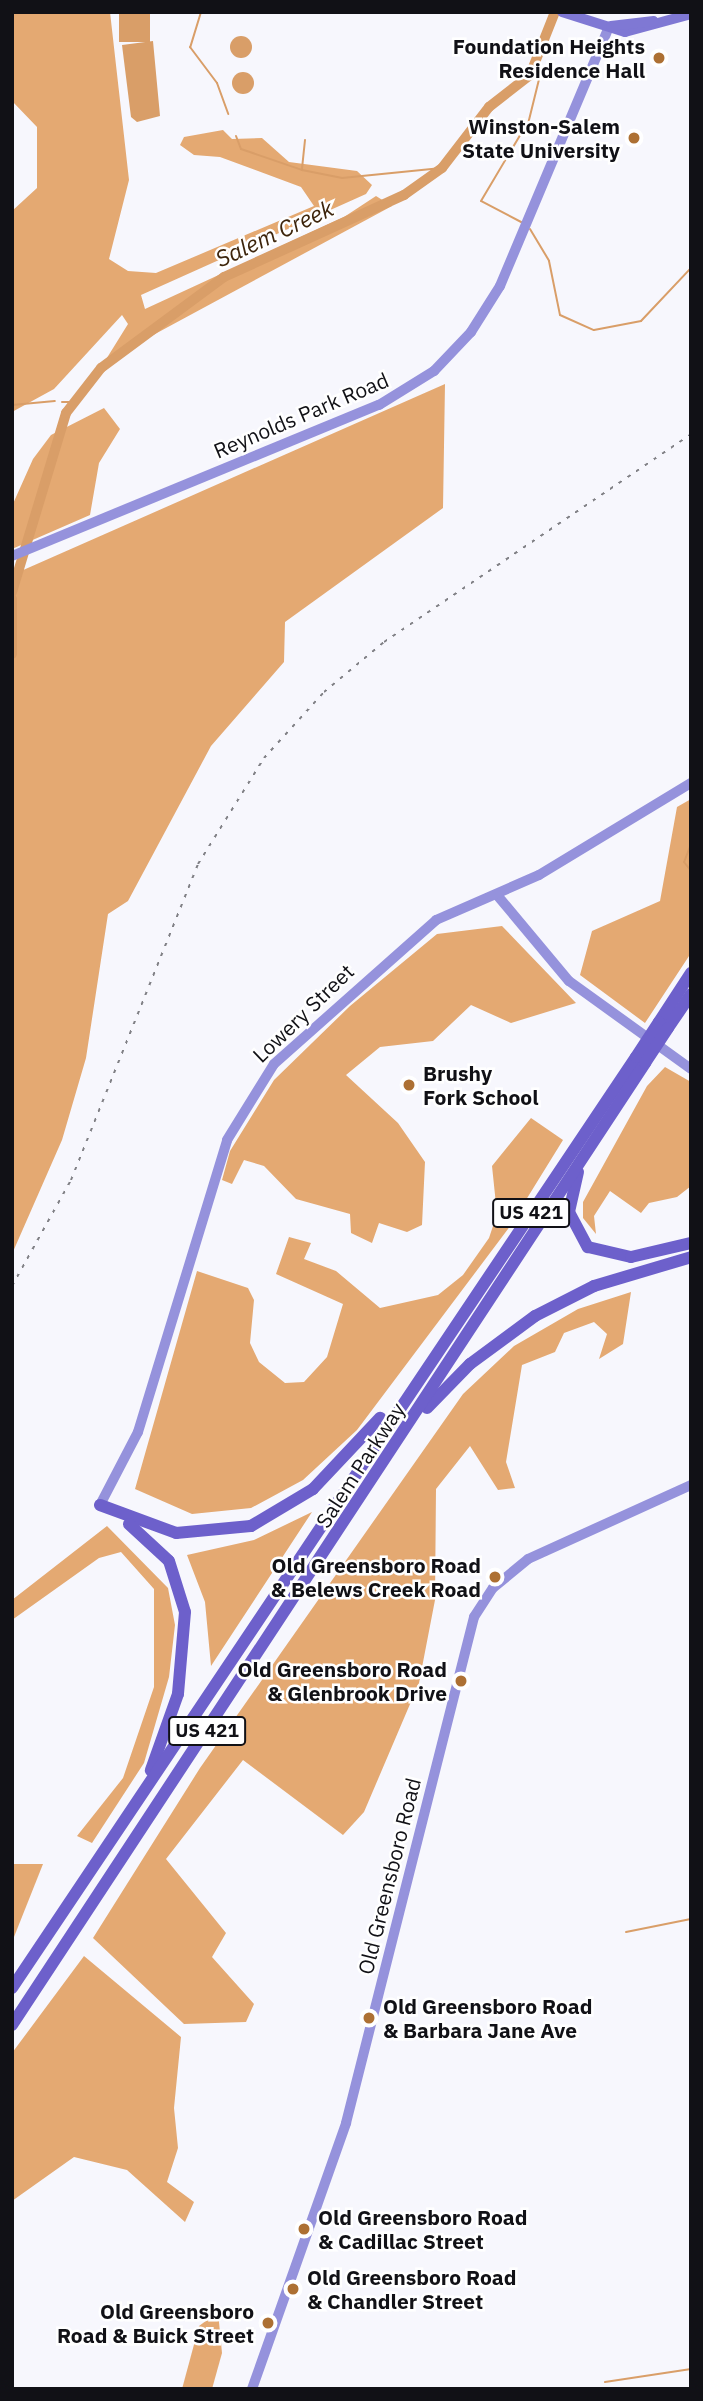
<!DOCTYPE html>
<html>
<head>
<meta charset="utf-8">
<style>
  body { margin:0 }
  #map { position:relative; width:703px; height:2401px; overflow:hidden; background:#f7f7fd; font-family:"IBM Plex Sans",sans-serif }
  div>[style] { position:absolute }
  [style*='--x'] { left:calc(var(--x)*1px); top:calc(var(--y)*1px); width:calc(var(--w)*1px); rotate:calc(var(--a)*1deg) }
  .forest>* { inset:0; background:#e4a972 }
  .water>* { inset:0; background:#d99e68; transform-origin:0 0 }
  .round { border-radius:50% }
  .stream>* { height:2px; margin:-1px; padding:0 1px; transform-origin:1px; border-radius:1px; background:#d99e68 }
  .river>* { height:10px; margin:-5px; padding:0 5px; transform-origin:5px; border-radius:5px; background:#d99e68 }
  .secondary>* { height:10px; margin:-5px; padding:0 5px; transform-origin:5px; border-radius:5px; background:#9592dc }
  .primary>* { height:10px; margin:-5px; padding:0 5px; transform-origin:5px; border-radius:5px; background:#7f78d4 }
  .highway>* { height:12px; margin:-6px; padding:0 6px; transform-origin:6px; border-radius:6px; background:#6d60cb }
  .rail>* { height:2px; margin-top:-1px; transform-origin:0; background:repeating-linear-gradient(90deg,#808085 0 3.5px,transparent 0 10.5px) }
  .highway-bridge>* { height:12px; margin:-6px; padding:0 6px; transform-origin:6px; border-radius:6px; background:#6d60cb }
  .dots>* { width:19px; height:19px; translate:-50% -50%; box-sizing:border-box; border:4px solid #fff; border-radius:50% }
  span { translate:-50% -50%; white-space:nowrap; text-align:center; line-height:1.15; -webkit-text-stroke:5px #fff; paint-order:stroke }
  .shield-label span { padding:2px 5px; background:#fff; border:2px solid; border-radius:5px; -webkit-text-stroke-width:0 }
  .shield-label { font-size:19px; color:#111116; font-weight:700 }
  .poi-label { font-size:21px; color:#111116; font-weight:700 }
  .right { translate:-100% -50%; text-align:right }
  .left { translate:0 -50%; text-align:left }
  .street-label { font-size:21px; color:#111116 }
  .water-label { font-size:23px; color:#3d250c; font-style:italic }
  .frame { position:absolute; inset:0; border:14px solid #111116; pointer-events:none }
</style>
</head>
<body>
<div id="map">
  <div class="forest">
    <div style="clip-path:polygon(12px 12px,110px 12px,129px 180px,109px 259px,128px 271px,156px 273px,314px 206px,301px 187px,220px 157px,194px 155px,180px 145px,184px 137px,223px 130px,232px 139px,262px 138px,289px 162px,357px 171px,372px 185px,366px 194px,141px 295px,145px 309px,344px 217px,376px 196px,392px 206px,105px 361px,128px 324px,122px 315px,54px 389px,12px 412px,12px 211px,37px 188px,37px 127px,12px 101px)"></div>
    <div style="clip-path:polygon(445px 384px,443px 508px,285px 622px,284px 662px,211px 746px,128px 901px,108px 914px,86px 1058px,62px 1140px,12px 1254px,12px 585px,21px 571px)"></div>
    <div style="clip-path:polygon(104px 408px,120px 429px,99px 463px,90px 515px,12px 549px,12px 506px,33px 459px,51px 435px)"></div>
    <div style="clip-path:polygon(691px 799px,691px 953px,645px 1023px,580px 975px,592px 931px,660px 901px,677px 807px)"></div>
    <div style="clip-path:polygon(502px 926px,576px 1003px,511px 1023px,471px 1005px,433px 1041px,380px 1047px,346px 1075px,398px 1123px,425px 1162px,422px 1225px,407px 1232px,379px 1223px,372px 1243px,351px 1233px,350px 1214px,296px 1199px,264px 1166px,244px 1160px,232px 1184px,222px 1180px,230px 1151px,274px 1080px,350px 1006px,437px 934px)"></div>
    <div style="clip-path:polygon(665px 1067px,691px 1082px,691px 1186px,677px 1197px,649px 1203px,641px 1213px,610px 1191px,594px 1216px,596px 1234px,583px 1218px,583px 1202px,647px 1086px)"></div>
    <div style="clip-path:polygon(531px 1118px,563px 1140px,508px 1229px,357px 1430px,303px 1480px,251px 1508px,192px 1514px,135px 1489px,197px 1271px,248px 1288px,254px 1300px,250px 1343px,259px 1362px,285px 1383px,304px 1382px,327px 1357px,343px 1304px,276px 1274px,289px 1237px,311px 1243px,304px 1259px,336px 1271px,380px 1308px,438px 1295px,463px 1275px,489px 1238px,497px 1214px,492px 1166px)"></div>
    <div style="clip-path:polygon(631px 1292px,623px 1344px,599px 1359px,607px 1334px,594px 1322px,564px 1333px,555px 1352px,522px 1365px,506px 1462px,515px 1488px,498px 1490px,470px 1446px,436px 1489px,435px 1600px,419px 1683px,364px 1812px,343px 1835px,243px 1760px,166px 1859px,226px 1933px,212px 1957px,254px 2004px,246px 2022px,184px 2024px,93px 1938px,200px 1768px,463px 1394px,514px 1346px,578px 1309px)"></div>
    <div style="clip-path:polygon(312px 1512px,211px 1666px,205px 1602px,187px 1555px,254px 1540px)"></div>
    <div style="clip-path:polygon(107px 1526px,168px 1588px,175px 1625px,169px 1677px,144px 1763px,92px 1843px,77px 1836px,123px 1778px,154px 1687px,154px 1589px,121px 1552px,99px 1558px,12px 1620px,12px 1600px)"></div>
    <div style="clip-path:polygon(12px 1864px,43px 1864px,12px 1942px)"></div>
    <div style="clip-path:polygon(84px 1956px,181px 2037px,174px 2108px,178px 2148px,167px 2182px,194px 2202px,185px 2222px,127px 2170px,74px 2157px,12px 2201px,12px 2053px)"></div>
    <div style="clip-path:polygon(218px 2312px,222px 2353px,212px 2389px,182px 2389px,199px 2326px)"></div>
  </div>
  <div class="water">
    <div style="left:119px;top:12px;width:31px;height:30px"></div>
    <div class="round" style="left:230px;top:36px;width:22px;height:22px"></div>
    <div style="clip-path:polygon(153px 41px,160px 116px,137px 122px,131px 117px,122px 45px)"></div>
    <div class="round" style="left:232px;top:72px;width:22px;height:22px"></div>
  </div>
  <div class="stream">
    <div style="--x:201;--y:12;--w:37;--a:107"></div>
    <div style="--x:190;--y:47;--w:45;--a:53.1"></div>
    <div style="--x:217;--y:83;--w:33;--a:70"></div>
    <div style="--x:236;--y:136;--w:14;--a:69"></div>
    <div style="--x:241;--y:149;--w:65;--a:19"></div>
    <div style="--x:305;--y:140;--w:30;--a:96"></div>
    <div style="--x:302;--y:170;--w:41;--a:11.3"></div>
    <div style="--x:342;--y:178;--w:100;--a:-5.7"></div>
    <div style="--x:523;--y:223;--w:47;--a:-152.4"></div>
    <div style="--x:481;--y:201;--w:94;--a:-59.3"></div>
    <div style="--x:529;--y:120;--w:50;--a:-76.2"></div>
    <div style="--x:541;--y:71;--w:14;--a:-120"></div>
    <div style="--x:530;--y:229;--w:37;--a:59"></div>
    <div style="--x:549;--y:261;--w:55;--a:78.5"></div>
    <div style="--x:560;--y:315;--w:37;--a:24"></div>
    <div style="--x:594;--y:330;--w:48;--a:-10.8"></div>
    <div style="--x:641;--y:321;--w:73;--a:-46.7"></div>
    <div style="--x:62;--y:402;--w:11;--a:0"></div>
    <div style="--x:12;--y:405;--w:43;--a:-5.3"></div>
    <div style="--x:691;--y:844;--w:19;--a:111"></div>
    <div style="--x:684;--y:862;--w:11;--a:52"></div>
    <div style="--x:626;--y:1932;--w:66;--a:-11.3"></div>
    <div style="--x:605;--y:2382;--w:87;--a:-8.6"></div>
  </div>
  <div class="river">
    <div style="--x:12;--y:592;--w:187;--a:-73.2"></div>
    <div style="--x:66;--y:413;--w:57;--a:-52.1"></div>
    <div style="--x:101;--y:368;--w:153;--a:-36.5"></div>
    <div style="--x:224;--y:277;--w:198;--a:-24.5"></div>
    <div style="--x:404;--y:195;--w:47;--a:-35.4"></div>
    <div style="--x:442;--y:168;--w:77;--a:-52.4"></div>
    <div style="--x:489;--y:107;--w:52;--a:-38"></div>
    <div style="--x:530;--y:75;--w:68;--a:-68.4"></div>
    <div style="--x:12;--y:599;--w:55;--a:90"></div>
  </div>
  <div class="secondary">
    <div style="--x:12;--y:556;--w:397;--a:-22.4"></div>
    <div style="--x:379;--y:405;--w:65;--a:-31.7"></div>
    <div style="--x:434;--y:371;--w:54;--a:-46.5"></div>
    <div style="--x:471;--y:332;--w:54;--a:-57.8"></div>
    <div style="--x:500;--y:286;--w:281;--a:-67.2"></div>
    <div style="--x:497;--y:895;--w:112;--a:50.1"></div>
    <div style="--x:569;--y:981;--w:150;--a:35.8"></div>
    <div style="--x:100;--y:1505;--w:82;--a:-62.5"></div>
    <div style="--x:138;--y:1432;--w:305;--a:-73"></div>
    <div style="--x:227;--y:1140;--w:89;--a:-58.3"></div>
    <div style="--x:274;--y:1064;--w:217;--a:-41.6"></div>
    <div style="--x:436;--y:920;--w:112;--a:-23.6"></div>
    <div style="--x:539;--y:875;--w:178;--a:-31.2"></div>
    <div style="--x:252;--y:2389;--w:282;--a:-70.5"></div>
    <div style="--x:346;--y:2123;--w:522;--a:-75.8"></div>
    <div style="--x:474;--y:1617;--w:35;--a:-57"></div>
    <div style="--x:493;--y:1588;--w:45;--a:-39.6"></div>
    <div style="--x:528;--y:1559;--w:179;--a:-24.4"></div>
  </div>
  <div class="primary">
    <div style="--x:562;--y:12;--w:66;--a:17.6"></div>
    <div style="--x:625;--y:32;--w:68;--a:-15.3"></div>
    <div style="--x:611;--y:26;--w:43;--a:-6.6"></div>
  </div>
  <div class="highway">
    <div style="--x:659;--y:1022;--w:59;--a:-56.9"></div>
    <div style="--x:668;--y:1028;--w:41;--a:-55.9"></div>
    <div style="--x:578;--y:1172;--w:41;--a:102.7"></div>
    <div style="--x:569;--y:1212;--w:40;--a:62"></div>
    <div style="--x:588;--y:1247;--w:44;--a:13.1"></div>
    <div style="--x:631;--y:1257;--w:62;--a:-13.1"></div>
    <div style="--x:427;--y:1408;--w:62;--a:-45.7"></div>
    <div style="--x:470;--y:1364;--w:81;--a:-36.4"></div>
    <div style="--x:535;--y:1316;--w:66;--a:-27"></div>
    <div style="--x:594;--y:1286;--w:101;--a:-16.6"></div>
    <div style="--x:100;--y:1505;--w:81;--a:20.2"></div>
    <div style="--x:176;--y:1533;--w:75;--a:-5.3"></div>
    <div style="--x:251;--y:1526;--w:72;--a:-30.8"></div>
    <div style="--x:313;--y:1489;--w:98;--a:-46.7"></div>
    <div style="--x:129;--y:1524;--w:54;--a:42.8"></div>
    <div style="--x:169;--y:1561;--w:53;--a:72.6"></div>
    <div style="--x:185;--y:1612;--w:82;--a:94.9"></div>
    <div style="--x:178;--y:1694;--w:81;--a:109.6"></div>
    <div style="--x:12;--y:1988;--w:1121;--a:-56.17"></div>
    <div style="--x:12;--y:2025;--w:1152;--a:-56.65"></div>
  </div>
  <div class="rail">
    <div style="--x:12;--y:1286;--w:121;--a:-60.9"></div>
    <div style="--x:71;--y:1180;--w:341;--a:-68.1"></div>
    <div style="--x:198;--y:864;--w:125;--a:-58.1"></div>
    <div style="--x:264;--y:758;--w:89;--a:-47.7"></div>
    <div style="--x:324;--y:692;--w:78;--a:-39.8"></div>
    <div style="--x:384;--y:642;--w:371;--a:-34.1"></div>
  </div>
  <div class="highway-bridge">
    <div style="--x:636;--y:1057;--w:42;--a:-56.7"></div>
    <div style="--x:645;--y:1063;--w:42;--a:-56.7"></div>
  </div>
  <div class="dots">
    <div style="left:659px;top:58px;background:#ad7033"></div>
    <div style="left:634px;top:138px;background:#ad7033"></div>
    <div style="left:409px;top:1085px;background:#ad7033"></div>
    <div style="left:495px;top:1577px;background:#ad7033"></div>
    <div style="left:461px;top:1681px;background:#ad7033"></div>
    <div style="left:369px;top:2018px;background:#ad7033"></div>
    <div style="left:304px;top:2229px;background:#ad7033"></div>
    <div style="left:293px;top:2289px;background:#ad7033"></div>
    <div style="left:268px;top:2323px;background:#ad7033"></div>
  </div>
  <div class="shield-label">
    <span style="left:531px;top:1213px">US 421</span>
    <span style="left:207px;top:1731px">US 421</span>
  </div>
  <div class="poi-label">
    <span class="right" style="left:645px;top:58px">Foundation Heights<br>Residence Hall</span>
    <span class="right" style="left:620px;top:138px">Winston-Salem<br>State University</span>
    <span class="left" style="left:423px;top:1085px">Brushy<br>Fork School</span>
    <span class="right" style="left:481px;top:1577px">Old Greensboro Road<br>&amp; Belews Creek Road</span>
    <span class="right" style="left:447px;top:1681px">Old Greensboro Road<br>&amp; Glenbrook Drive</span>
    <span class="left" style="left:383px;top:2018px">Old Greensboro Road<br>&amp; Barbara Jane Ave</span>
    <span class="left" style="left:318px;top:2229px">Old Greensboro Road<br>&amp; Cadillac Street</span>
    <span class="left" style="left:307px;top:2289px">Old Greensboro Road<br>&amp; Chandler Street</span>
    <span class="right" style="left:254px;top:2323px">Old Greensboro<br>Road &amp; Buick Street</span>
  </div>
  <div class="street-label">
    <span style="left:301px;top:415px;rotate:-23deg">Reynolds Park Road</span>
    <span style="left:303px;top:1013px;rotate:-44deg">Lowery Street</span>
    <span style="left:360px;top:1465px;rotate:-57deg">Salem Parkway</span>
    <span style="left:389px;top:1876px;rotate:-76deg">Old Greensboro Road</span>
  </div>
  <div class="water-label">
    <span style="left:274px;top:233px;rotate:-25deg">Salem Creek</span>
  </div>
  <div class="frame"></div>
</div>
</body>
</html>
